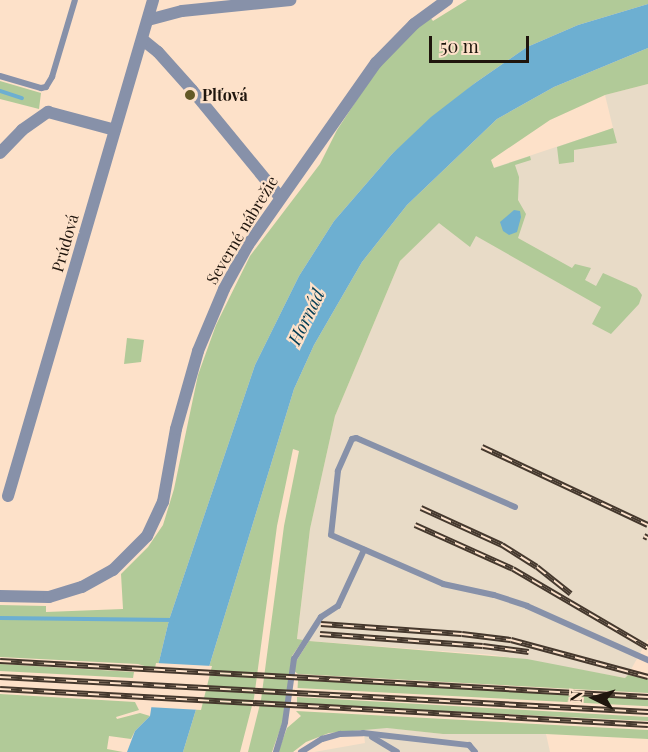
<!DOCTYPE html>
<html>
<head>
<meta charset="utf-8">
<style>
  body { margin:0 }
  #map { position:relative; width:648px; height:752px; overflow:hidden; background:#fde1c9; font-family:"Playfair Display",serif }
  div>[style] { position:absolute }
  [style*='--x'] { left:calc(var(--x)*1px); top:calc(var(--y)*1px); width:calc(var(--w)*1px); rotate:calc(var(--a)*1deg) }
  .industrial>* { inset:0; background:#e8dbc7 }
  .green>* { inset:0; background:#b1ca98; transform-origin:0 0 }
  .water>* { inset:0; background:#6dafd1 }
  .pier>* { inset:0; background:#fde1c9 }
  .stream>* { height:4px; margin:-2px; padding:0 2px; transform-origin:2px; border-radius:2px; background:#6dafd1 }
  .lane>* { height:6px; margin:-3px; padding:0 3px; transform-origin:3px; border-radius:3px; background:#8791a9 }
  .street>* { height:12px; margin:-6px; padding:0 6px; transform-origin:6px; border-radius:6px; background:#8791a9 }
  .rail>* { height:6px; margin-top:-3px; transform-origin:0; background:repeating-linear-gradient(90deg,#fde1c9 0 11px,#45382d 0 22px); box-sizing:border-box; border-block:2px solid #45382d }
  .dots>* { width:16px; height:16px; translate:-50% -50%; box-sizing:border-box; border:3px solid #fde1c9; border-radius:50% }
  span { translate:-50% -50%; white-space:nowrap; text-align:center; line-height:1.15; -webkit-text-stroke:4.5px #fde1c9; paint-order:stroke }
  .poi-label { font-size:16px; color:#1f150d; font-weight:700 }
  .left { translate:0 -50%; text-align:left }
  .street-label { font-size:16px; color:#1f150d }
  .water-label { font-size:18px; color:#003b53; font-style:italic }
  .north { position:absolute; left:564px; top:668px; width:60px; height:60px; -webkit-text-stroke:4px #fde1c9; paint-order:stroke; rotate:275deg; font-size:16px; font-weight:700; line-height:24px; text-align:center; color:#1f150d }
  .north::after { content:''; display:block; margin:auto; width:21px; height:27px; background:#1f150d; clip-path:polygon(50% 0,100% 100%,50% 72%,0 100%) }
  .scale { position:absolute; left:429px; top:36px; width:100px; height:27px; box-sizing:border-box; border:3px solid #1f150d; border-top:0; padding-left:8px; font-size:18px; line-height:21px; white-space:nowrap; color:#1f150d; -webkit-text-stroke:4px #fde1c9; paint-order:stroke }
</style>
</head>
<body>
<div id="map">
  <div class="industrial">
    <div style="clip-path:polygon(648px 84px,648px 639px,629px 673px,626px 678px,495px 655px,297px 640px,310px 529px,335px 416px,400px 261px,493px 168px,613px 128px,605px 95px)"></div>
    <div style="clip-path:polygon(363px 725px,443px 734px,546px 734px,550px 752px,314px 752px,365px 743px)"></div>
  </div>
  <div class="green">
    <div style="clip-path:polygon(467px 0,648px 0,648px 4px,578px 25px,527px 47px,475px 83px,392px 154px,334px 221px,299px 276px,255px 365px,169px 620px,157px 670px,138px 664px,0 657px,0 605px,46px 606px,46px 612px,123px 609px,121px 574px,148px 547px,163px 525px,174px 489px,198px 375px,216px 325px,250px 256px,320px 164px,337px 130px,397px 39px,427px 13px,433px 21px)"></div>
    <div style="clip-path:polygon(648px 48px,648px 84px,605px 95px,550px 120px,491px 160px,494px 168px,530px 156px,531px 160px,515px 165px,519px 177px,518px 200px,526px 214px,518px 238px,572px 268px,575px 264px,591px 268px,585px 280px,596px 286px,603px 273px,637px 288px,642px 295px,639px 304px,611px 334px,592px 324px,601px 307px,476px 236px,470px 247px,439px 223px,400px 261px,335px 416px,310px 529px,297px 639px,303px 640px,292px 656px,283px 721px,272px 752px,248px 752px,261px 700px,284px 526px,299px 451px,293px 449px,277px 526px,254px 698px,240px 752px,183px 752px,294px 389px,314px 345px,362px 262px,407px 205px,497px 119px,554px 87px)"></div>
    <div style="clip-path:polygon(0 81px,41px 93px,39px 109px,0 99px)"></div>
    <div style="clip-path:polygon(613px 128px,617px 143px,574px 150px,574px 162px,559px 164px,557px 147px)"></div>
    <div style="clip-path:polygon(127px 338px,144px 340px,141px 362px,124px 364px)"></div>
    <div style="clip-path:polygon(309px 641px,527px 659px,625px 678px,628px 675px,648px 679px,648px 693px,298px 674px,294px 671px,295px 663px)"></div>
    <div style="clip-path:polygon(0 664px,134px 672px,133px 678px,0 671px)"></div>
    <div style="left:298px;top:680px;width:351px;height:8px;rotate:3deg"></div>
    <div style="clip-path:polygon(0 694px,135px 702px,139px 710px,116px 717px,117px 719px,140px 713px,150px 716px,135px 731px,131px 739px,109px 736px,107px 749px,123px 752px,0 752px)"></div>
    <div style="clip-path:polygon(297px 697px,648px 717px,648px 721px,297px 704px)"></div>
    <div style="clip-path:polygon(296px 711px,648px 730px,648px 739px,546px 734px,443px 734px,387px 728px,329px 733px,306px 742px,293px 752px,278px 752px,287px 728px,301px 716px)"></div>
  </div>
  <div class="water">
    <div style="clip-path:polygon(648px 4px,648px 48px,554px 87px,497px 119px,407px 205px,362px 262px,314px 345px,294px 389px,183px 752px,127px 752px,135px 731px,150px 716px,157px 670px,169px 620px,255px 365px,299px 276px,334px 221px,392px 154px,431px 117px,475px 83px,527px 47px,578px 25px)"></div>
    <div style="clip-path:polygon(514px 210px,520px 211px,521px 217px,517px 232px,509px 235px,503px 231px,500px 222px)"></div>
  </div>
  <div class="pier">
    <div style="clip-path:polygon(156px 663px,212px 666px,201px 710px,148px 707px)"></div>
  </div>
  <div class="stream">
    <div style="--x:0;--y:91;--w:23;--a:18"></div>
    <div style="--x:0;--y:618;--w:173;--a:0.7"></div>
  </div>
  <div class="lane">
    <div style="--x:0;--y:76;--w:43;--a:16.3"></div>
    <div style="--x:41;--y:88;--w:5;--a:-11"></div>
    <div style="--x:46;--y:87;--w:12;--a:-59"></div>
    <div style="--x:52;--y:77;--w:80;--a:-73.4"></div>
    <div style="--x:515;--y:507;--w:173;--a:-156.5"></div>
    <div style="--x:356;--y:438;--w:4;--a:166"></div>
    <div style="--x:352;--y:439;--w:35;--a:114"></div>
    <div style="--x:338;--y:471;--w:64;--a:96.2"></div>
    <div style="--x:331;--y:535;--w:122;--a:23.6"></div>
    <div style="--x:443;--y:584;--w:52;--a:12.2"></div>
    <div style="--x:494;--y:595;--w:35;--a:18"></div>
    <div style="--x:527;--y:606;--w:133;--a:24.1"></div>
    <div style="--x:372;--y:737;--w:29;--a:31"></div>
    <div style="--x:276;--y:752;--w:31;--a:-73"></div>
    <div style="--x:285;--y:722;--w:64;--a:-81.9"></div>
    <div style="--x:294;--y:659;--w:50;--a:-57.3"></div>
    <div style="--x:321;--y:617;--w:20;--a:-33"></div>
    <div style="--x:338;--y:606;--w:62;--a:-65.1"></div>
    <div style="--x:301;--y:752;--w:25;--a:-32"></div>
    <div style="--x:322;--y:739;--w:19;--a:-16"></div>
    <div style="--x:340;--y:734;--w:23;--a:-2"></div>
    <div style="--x:363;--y:733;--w:107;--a:6.5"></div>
    <div style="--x:469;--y:745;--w:9;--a:49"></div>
  </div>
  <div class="street">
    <div style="--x:148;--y:20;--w:35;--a:-15"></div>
    <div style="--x:182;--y:11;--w:109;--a:-5.8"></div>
    <div style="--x:143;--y:40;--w:19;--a:39"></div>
    <div style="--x:158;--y:52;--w:51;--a:48.2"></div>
    <div style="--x:192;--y:90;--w:139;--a:50.6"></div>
    <div style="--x:0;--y:153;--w:32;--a:-46"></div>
    <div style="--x:22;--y:130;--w:32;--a:-35"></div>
    <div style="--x:48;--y:112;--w:69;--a:15"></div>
    <div style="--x:8;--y:496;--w:517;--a:-73.7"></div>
    <div style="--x:0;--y:596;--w:49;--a:1.2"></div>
    <div style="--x:49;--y:597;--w:34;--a:-17"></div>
    <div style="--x:82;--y:587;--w:35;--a:-29"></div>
    <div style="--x:113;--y:570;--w:48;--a:-45"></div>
    <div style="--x:147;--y:536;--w:38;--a:-65"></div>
    <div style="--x:163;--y:502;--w:74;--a:-79.9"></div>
    <div style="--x:176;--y:429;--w:81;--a:-74.2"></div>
    <div style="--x:198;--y:351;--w:67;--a:-67.2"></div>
    <div style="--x:224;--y:289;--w:50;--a:-61.4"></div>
    <div style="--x:248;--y:245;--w:223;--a:-54.9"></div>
    <div style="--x:376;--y:63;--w:54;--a:-45.7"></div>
    <div style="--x:414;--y:24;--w:41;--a:-36"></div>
  </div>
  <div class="rail">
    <div style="--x:482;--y:447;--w:183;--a:25.2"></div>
    <div style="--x:421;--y:508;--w:89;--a:24.6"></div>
    <div style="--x:502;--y:545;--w:41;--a:32.2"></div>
    <div style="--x:537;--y:567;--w:43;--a:38.5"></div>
    <div style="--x:415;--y:525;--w:107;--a:24.2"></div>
    <div style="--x:513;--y:569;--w:156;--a:30.3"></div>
    <div style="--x:644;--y:536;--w:4;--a:27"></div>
    <div style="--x:321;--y:624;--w:141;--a:4.1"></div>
    <div style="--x:462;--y:634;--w:49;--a:7"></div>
    <div style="--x:511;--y:640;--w:142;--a:15.1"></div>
    <div style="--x:320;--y:634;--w:163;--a:4.2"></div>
    <div style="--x:483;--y:646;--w:46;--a:7.4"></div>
    <div style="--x:0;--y:661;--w:649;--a:3.18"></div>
    <div style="--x:0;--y:677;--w:649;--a:3.09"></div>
    <div style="--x:0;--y:689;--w:649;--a:3.18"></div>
  </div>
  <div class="dots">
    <div style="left:190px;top:95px;background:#635926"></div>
  </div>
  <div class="poi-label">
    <span class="left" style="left:202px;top:95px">Plťová</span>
  </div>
  <div class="street-label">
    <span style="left:242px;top:230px;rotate:-59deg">Severné nábrežie</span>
    <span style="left:65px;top:243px;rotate:-74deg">Prúdová</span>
  </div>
  <div class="water-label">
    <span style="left:306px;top:317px;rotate:-64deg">Hornád</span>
  </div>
  <div class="north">N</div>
  <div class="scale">50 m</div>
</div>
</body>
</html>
